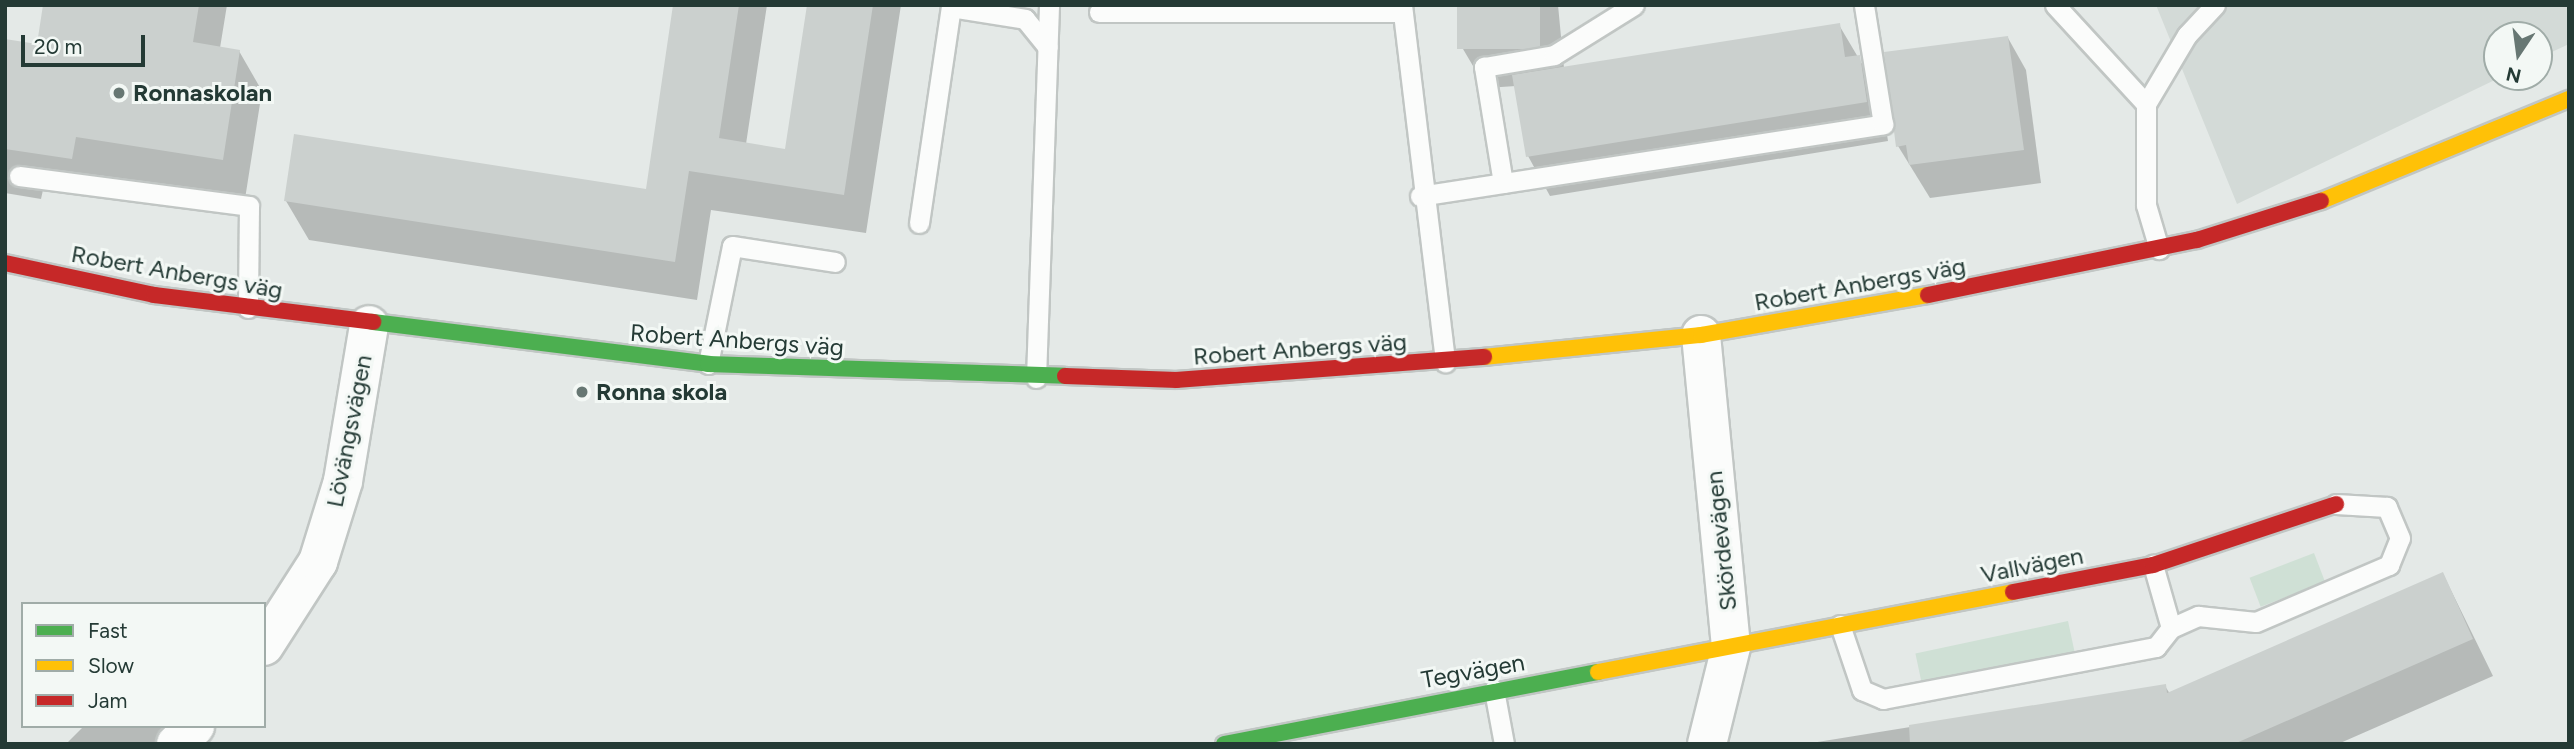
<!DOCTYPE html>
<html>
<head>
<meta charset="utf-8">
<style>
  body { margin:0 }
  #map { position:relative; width:2574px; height:749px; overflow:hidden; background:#e4e9e7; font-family:Figtree,sans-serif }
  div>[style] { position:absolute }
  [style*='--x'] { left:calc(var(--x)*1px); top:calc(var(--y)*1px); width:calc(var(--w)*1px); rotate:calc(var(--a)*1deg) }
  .built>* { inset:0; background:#d3dad7 }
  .green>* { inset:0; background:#cfe0d5; transform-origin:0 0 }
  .shadow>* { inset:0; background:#0003 }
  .building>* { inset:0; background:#cbd0ce; transform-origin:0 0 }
  .roads { filter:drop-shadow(2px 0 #c1c6c4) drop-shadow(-2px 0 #c1c6c4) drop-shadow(0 2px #c1c6c4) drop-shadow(0 -2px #c1c6c4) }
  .lane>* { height:19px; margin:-9.5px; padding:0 9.5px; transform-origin:9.5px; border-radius:9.5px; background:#fbfcfb }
  .street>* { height:38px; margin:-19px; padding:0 19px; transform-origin:19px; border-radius:19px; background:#fbfcfb }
  .fast>* { height:16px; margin:-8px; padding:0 8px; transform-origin:8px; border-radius:8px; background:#4caf50 }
  .slow>* { height:16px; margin:-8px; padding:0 8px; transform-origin:8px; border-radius:8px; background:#ffc107 }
  .jam>* { height:16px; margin:-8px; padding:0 8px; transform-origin:8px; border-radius:8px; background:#c62828 }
  .dots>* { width:19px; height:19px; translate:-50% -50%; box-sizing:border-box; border:4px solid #f3f8f5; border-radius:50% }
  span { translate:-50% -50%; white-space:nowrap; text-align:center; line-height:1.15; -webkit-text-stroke:6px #f3f8f5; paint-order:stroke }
  .poi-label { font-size:24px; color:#243a35; font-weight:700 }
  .left { translate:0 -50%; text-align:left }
  .street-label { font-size:24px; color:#243a35 }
  .frame { position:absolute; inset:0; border:7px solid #243a35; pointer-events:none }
  .legend { position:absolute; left:21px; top:602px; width:245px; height:126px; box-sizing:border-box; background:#f3f8f5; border:2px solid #a0aca8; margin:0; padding:9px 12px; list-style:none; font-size:21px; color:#243a35 }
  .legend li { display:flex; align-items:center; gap:14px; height:35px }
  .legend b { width:35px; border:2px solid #a0aca8 }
  .north { position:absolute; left:2483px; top:21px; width:70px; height:70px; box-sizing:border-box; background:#f3f8f5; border:2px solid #a0aca8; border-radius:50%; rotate:193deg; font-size:19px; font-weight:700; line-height:28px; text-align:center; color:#243a35 }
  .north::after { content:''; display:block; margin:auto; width:24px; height:32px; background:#677773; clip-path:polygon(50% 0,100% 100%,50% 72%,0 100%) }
  .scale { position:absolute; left:21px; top:35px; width:124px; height:32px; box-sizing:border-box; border:4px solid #243a35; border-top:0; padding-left:9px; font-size:21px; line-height:24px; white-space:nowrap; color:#243a35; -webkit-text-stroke:5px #f3f8f5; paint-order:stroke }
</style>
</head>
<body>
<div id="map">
  <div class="built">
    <div style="clip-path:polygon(2156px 5px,2569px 5px,2569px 44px,2539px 58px,2539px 35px,2497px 35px,2501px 77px,2237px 204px)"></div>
  </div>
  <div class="green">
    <div style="left:2314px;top:553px;width:31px;height:69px;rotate:69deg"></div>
    <div style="left:2068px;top:621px;width:33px;height:156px;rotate:78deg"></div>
  </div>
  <div class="shadow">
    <div style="clip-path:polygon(45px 5px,227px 5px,220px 48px,239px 51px,262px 91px,245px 199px,98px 175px,94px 197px,43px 190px,41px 199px,5px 193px,5px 41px,39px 46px)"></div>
    <div style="clip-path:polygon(675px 5px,767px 5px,746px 144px,787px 151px,809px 5px,901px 5px,866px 233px,711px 210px,697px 300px,309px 240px,286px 201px,647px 191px)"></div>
    <div style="clip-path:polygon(1356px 5px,1355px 23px,1102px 18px)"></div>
    <div style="clip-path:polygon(1459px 5px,1558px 5px,1564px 68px,1839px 25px,1881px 96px,1888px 141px,1550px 196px,1528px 156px,1516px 86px,1486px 88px,1463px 49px)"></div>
    <div style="clip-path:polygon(2008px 38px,2026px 70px,2041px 183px,1930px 198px,1898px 146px)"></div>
    <div style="clip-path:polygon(2443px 574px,2493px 676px,2338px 744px,1805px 744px,2165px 686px,2170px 694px)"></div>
    <div style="clip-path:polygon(84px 726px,189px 726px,170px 744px,66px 744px)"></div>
  </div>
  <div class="building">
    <div style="clip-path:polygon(43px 5px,199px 5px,193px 42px,240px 50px,223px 160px,76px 137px,72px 159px,5px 149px,5px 39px,37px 44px)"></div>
    <div style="clip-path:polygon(673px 5px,739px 5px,719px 138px,785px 149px,807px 5px,873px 5px,844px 195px,689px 171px,675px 262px,284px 201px,294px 134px,646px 189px)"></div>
    <div style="left:1457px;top:5px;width:83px;height:44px"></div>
    <div style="clip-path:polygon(1840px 23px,1845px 57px,1860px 55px,1867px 102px,1526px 157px,1512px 75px)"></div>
    <div style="clip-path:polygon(2008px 36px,2024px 150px,1909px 165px,1906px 145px,1896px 147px,1884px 52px)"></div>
    <div style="clip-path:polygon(2443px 572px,2473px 639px,2234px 744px,1910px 744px,1909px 725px,2166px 684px,2167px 693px)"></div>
  </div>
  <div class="roads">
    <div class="lane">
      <div style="--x:1402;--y:5;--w:360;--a:83.1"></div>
      <div style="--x:2055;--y:5;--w:134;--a:47.4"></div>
      <div style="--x:2146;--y:104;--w:101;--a:90"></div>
      <div style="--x:2146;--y:205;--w:46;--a:73.5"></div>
      <div style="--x:1099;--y:12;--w:303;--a:0"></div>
      <div style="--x:2146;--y:104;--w:80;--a:-59.3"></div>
      <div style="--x:2187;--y:35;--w:41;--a:-47"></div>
      <div style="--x:19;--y:176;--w:232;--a:7.4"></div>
      <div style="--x:249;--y:206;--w:102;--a:90.6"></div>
      <div style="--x:1503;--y:183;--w:118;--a:-99.3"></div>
      <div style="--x:1484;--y:67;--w:71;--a:-9.7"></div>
      <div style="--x:1554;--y:55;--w:94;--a:-32"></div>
      <div style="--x:1420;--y:196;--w:469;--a:-8.8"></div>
      <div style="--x:1883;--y:124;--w:121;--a:-99.1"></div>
      <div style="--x:919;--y:223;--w:218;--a:-81.6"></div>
      <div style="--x:951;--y:7;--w:75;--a:9.2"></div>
      <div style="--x:1025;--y:19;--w:36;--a:51"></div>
      <div style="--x:708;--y:364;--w:120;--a:-78.5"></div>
      <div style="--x:732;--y:246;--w:104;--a:8.8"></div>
      <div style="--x:1036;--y:378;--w:373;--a:-88"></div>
      <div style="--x:1840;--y:625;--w:69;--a:71.3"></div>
      <div style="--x:1862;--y:690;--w:23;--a:23"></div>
      <div style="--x:1883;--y:699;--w:278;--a:-10.8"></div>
      <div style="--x:2156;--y:647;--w:24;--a:-52"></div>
      <div style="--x:2171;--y:628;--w:66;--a:-105.9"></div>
      <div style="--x:2171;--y:628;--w:30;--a:-24"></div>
      <div style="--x:2198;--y:616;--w:58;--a:5.9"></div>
      <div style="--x:2256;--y:622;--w:145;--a:-23.2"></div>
      <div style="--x:2389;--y:565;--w:29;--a:-68"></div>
      <div style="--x:2400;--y:538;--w:34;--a:-113"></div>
      <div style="--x:2387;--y:507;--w:51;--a:-176.6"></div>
      <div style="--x:1494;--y:690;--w:55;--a:79.5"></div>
    </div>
    <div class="street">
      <div style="--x:1701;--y:335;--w:313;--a:84.5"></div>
      <div style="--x:1731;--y:647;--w:100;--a:103.9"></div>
      <div style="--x:264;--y:646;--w:100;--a:-57.3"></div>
      <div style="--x:318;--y:562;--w:85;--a:-72.8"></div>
      <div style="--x:343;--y:481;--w:158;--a:-80.5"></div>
      <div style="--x:176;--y:744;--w:26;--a:-43"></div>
    </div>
    <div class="fast">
      <div style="--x:373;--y:322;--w:338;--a:7.1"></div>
      <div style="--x:708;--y:364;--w:357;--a:1.9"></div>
      <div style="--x:1224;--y:744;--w:381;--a:-10.9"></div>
    </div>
    <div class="slow">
      <div style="--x:2321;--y:201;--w:268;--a:-22.4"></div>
      <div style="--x:1484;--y:357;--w:218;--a:-5.8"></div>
      <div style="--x:1701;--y:335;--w:230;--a:-10"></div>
      <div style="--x:1598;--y:672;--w:423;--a:-10.9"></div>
    </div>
    <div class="jam">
      <div style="--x:5;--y:263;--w:152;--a:12.1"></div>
      <div style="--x:154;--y:295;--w:221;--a:7"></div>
      <div style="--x:1928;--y:295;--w:275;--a:-11.6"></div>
      <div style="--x:2197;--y:240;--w:130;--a:-17.5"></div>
      <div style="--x:1065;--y:376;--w:112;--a:2"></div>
      <div style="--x:1177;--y:380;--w:308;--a:-4.3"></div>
      <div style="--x:2013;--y:592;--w:143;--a:-10.9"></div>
      <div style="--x:2153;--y:565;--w:193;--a:-18.4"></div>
    </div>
  </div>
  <div class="dots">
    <div style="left:119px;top:93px;background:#677773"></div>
    <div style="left:582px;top:392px;background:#677773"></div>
  </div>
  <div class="poi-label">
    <span class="left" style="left:133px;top:93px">Ronnaskolan</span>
    <span class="left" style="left:596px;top:392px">Ronna skola</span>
  </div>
  <div class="street-label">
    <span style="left:177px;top:272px;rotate:10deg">Robert Anbergs väg</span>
    <span style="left:1860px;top:284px;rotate:-10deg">Robert Anbergs väg</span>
    <span style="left:737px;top:340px;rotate:4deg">Robert Anbergs väg</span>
    <span style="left:1300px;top:349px;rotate:-4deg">Robert Anbergs väg</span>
    <span style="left:349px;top:431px;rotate:-79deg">Lövängsvägen</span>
    <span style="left:1721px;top:541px;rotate:-96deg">Skördevägen</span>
    <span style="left:2032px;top:565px;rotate:-11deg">Vallvägen</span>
    <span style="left:1473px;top:671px;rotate:-10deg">Tegvägen</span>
  </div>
  <div class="frame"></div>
  <ul class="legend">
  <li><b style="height:9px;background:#4caf50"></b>Fast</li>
  <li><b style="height:9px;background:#ffc107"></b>Slow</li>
  <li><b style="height:9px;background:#c62828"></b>Jam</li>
  </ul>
  <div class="north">N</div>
  <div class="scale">20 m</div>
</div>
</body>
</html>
